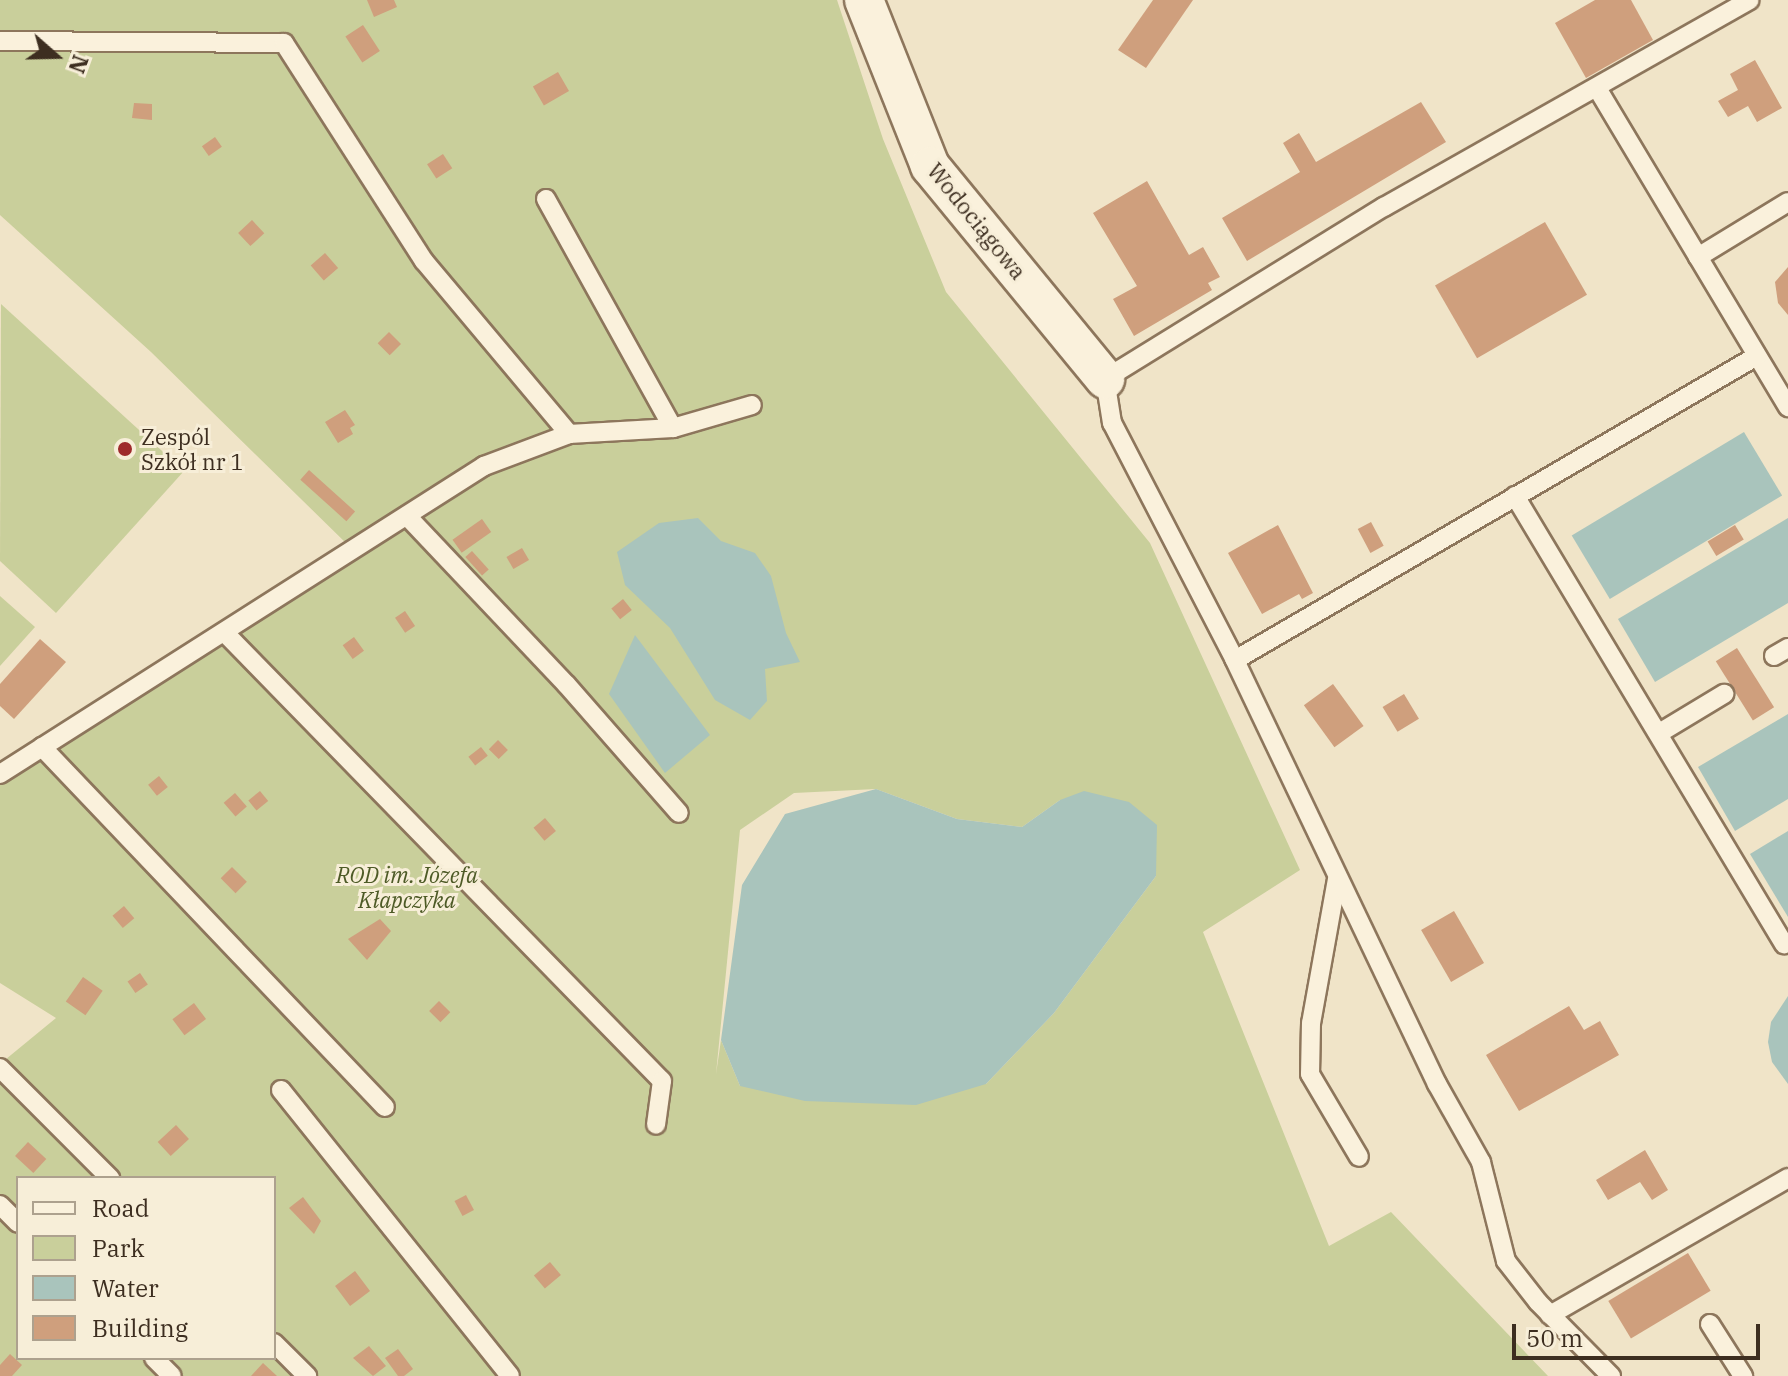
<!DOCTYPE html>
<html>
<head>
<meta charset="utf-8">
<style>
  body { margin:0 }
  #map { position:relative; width:1788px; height:1376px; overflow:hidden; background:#f0e4c8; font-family:"IBM Plex Serif",serif }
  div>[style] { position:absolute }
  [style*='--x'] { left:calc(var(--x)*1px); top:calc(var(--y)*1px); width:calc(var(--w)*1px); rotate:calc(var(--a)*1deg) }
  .green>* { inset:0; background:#c9cf9b }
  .water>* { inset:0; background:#a9c4bc; transform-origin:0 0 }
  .building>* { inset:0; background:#cf9f7d; transform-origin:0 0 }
  .roads { filter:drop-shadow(2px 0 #8d765c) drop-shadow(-2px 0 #8d765c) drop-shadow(0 2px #8d765c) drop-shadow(0 -2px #8d765c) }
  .service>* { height:18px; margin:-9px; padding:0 9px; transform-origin:9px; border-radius:9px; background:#faf1dc }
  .minor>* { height:38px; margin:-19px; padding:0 19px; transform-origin:19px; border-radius:19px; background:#faf1dc }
  .dots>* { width:22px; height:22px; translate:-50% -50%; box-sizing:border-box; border:4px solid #f7eed8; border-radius:50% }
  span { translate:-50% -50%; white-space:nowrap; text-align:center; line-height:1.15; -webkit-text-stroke:6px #f7eed8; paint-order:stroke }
  .street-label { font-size:22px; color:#3d2e20 }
  .poi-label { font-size:22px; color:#3d2e20 }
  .left { translate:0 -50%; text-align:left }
  .park-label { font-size:22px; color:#4d5a26; font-style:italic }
  .legend { position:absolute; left:16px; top:1176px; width:260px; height:184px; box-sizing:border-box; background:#f7eed8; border:2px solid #ada18e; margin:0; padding:10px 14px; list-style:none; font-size:24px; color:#3d2e20 }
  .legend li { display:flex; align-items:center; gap:16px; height:40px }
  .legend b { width:40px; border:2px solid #ada18e }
  .north { position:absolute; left:16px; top:16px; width:80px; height:80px; -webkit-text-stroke:6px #f7eed8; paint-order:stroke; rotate:110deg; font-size:22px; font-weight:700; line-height:32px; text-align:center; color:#3d2e20 }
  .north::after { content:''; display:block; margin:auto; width:28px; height:36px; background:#3d2e20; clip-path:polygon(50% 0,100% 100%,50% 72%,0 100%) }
  .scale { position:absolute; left:1512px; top:1324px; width:248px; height:36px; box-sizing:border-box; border:4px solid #3d2e20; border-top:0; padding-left:10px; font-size:24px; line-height:28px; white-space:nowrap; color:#3d2e20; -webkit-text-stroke:6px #f7eed8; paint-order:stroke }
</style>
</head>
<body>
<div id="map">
  <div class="green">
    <div style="clip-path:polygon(evenodd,0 0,837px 0,883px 139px,946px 292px,1150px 543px,1300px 870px,1203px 932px,1329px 1246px,1391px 1212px,1548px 1376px,0 1376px,0 1064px,56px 1018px,0 983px,0 764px,349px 546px,151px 352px,0 215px,0 0,876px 789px,957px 819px,1022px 827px,1060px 800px,1156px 876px,1054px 1013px,986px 1084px,740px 1086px,721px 1040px,716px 1074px,740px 830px,794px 793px,876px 789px,0 0,18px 1178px,274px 1178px,274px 1358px,18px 1358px,18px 1178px)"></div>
    <div style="clip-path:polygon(1px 304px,184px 471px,56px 613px,0 561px)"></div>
    <div style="clip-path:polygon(0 596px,35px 627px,0 666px)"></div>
  </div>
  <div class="water">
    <div style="left:1744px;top:432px;width:74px;height:201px;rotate:59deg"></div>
    <div style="clip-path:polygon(698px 518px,721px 541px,755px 553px,771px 576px,786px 633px,800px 662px,765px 669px,767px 701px,750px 720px,715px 700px,670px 628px,625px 585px,617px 552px,659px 523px)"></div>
    <div style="clip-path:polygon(1788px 518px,1788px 603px,1655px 682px,1618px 619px)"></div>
    <div style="clip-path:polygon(635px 635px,710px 735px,665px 773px,609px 694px)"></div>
    <div style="clip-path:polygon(1788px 714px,1788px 799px,1735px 831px,1698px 767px)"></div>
    <div style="clip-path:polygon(876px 789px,957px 819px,1022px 827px,1060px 800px,1084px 791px,1129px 802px,1157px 825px,1156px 876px,1054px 1013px,986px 1084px,916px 1105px,805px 1101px,740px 1086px,721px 1040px,742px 885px,785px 814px)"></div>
    <div style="clip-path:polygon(1788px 831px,1788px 917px,1750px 854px)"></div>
    <div style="clip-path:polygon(1788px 996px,1788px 1084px,1772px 1062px,1768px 1042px,1771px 1022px)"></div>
  </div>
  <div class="building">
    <div style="clip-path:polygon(367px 0,394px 0,397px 7px,374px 17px)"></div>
    <div style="clip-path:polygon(1153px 0,1193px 0,1146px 68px,1118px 50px)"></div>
    <div style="clip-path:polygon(1595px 0,1631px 0,1653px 40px,1586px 78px,1555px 23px)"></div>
    <div style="left:363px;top:25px;width:31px;height:21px;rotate:57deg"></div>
    <div style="clip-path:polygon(1755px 60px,1782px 108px,1757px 122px,1748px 106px,1728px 117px,1718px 101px,1738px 90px,1730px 74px)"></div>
    <div style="left:558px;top:72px;width:22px;height:29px;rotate:60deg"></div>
    <div style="clip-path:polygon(1421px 102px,1446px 142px,1247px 261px,1222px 218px,1300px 172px,1283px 143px,1299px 133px,1316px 162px)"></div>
    <div style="clip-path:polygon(134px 103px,152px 104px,152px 120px,132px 118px)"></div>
    <div style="left:215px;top:137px;width:12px;height:16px;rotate:55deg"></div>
    <div style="left:443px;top:154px;width:17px;height:19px;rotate:57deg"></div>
    <div style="clip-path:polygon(1147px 181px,1189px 255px,1203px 247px,1220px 277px,1208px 283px,1212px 290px,1134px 336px,1113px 299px,1137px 286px,1093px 213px)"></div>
    <div style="left:252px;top:220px;width:18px;height:19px;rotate:47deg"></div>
    <div style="left:1545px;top:222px;width:84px;height:127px;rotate:60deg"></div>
    <div style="left:325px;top:253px;width:20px;height:19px;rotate:49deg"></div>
    <div style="clip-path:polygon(1788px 267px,1788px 315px,1778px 303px,1775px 282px)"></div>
    <div style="left:389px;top:332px;width:17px;height:16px;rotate:45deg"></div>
    <div style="clip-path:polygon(345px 410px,355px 425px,350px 428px,353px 434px,338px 443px,325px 422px)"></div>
    <div style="left:309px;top:470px;width:62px;height:13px;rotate:42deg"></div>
    <div style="left:482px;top:519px;width:16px;height:36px;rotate:55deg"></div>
    <div style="left:1371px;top:522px;width:27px;height:15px;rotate:62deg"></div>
    <div style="clip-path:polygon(1278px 525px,1313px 593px,1302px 599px,1299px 594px,1262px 614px,1228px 553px)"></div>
    <div style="left:1735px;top:525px;width:17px;height:32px;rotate:59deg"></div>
    <div style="left:522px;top:548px;width:14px;height:18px;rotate:60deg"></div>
    <div style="left:472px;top:551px;width:25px;height:9px;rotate:48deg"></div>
    <div style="left:623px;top:599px;width:14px;height:15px;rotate:51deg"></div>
    <div style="left:405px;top:611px;width:18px;height:12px;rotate:56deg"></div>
    <div style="left:354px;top:637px;width:17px;height:14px;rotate:54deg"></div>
    <div style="clip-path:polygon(40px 639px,66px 662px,14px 719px,0 706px,0 684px)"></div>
    <div style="left:1737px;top:648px;width:70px;height:25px;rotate:58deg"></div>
    <div style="left:1333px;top:684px;width:52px;height:36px;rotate:54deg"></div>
    <div style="left:1404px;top:694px;width:29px;height:25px;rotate:59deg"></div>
    <div style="left:498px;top:740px;width:14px;height:13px;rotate:45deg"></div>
    <div style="left:481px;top:747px;width:11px;height:16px;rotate:52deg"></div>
    <div style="left:159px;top:776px;width:14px;height:14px;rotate:51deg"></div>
    <div style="left:260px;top:791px;width:13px;height:15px;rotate:51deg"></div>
    <div style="left:235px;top:793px;width:18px;height:15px;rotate:49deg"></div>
    <div style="left:545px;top:818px;width:17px;height:15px;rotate:50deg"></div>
    <div style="left:232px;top:867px;width:21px;height:16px;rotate:45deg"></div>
    <div style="left:124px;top:906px;width:16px;height:15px;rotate:50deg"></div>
    <div style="left:1454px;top:911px;width:60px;height:38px;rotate:60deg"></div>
    <div style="clip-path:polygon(380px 919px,391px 931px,367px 960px,348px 939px)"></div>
    <div style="left:140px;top:973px;width:14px;height:15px;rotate:56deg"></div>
    <div style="left:83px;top:977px;width:24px;height:30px;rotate:35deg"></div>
    <div style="left:439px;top:1001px;width:16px;height:14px;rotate:45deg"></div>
    <div style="left:194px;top:1003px;width:20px;height:27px;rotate:53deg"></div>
    <div style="clip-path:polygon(1569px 1006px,1584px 1030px,1600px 1021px,1619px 1055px,1519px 1111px,1486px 1055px)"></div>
    <div style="left:176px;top:1125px;width:19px;height:25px;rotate:47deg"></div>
    <div style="left:28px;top:1142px;width:25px;height:19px;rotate:43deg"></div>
    <div style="clip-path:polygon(1645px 1150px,1668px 1190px,1652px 1200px,1640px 1182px,1608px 1200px,1596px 1180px)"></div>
    <div style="left:466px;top:1195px;width:17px;height:13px;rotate:62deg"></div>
    <div style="clip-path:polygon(303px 1197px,321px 1221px,314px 1234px,289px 1208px)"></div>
    <div style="left:1688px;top:1253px;width:44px;height:93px;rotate:59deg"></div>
    <div style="left:550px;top:1262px;width:17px;height:21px;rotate:50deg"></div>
    <div style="left:355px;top:1271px;width:25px;height:25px;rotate:53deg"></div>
    <div style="clip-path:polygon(369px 1346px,386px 1366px,373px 1376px,353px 1358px)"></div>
    <div style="clip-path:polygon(398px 1349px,413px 1369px,404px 1376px,398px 1376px,385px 1358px)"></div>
    <div style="clip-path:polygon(10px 1354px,22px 1365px,12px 1376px,0 1376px,0 1365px)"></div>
    <div style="clip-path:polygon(263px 1363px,277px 1376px,251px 1376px)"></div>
  </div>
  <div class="roads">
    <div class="service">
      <div style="--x:0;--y:41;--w:284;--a:0.4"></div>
      <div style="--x:284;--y:43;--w:259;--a:57.3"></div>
      <div style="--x:424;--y:261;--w:226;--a:50"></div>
      <div style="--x:1597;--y:88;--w:372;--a:59.1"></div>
      <div style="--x:546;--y:199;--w:262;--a:61"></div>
      <div style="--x:1698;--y:257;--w:105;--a:-31.4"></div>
      <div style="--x:1515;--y:496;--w:523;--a:59.02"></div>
      <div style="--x:407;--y:516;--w:231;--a:46.6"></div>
      <div style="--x:566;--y:684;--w:171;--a:48.8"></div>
      <div style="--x:224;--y:632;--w:627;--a:45.71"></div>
      <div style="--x:662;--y:1081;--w:44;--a:97.8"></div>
      <div style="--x:1774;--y:656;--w:16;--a:-30"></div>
      <div style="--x:1235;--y:660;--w:604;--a:-30.22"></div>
      <div style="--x:1661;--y:732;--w:74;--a:-31.1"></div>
      <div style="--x:42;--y:747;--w:497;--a:46.4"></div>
      <div style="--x:0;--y:774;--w:574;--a:-32.47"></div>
      <div style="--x:484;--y:466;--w:91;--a:-20.6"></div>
      <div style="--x:569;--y:434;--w:104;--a:-3.3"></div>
      <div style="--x:673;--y:428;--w:82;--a:-16.2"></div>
      <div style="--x:1337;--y:879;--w:146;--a:100.2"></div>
      <div style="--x:1311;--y:1023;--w:51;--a:91.1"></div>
      <div style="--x:1310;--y:1074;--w:96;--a:59.4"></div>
      <div style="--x:0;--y:1068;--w:156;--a:45"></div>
      <div style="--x:281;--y:1090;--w:366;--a:51.3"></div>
      <div style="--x:0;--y:1205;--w:25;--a:45"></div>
      <div style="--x:1550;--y:1315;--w:275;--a:-29.9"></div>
      <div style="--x:1710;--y:1324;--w:62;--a:57.6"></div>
      <div style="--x:274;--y:1343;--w:47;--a:45"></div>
      <div style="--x:154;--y:1358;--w:25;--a:45"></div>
      <div style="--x:1611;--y:1376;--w:104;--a:-134.6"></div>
      <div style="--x:1538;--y:1302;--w:52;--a:-128"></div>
      <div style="--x:1506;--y:1261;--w:102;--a:-104.2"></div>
      <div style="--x:1481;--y:1162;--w:90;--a:-119.4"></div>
      <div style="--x:1437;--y:1084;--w:470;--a:-115.5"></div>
      <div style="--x:1235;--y:660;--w:267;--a:-117.4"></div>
      <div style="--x:1112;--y:423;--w:45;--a:-99"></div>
      <div style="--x:1105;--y:379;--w:328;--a:-31.7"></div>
      <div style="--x:1384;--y:207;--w:420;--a:-29.5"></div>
    </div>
    <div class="minor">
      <div style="--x:864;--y:0;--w:179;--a:68.3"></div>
      <div style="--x:930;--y:166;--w:276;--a:50.6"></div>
    </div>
  </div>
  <div class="dots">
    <div style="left:125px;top:449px;background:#9e2a2b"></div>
  </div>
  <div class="street-label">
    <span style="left:977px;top:221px;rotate:51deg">Wodociągowa</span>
  </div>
  <div class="poi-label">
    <span class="left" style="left:141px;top:449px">Zespól<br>Szkół nr 1</span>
  </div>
  <div class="park-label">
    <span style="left:407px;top:887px">ROD im. Józefa<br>Kłapczyka</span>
  </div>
  <ul class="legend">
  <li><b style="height:10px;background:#faf1dc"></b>Road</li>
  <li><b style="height:22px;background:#c9cf9b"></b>Park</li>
  <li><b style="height:22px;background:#a9c4bc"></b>Water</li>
  <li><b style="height:22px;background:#cf9f7d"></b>Building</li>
  </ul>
  <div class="north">N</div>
  <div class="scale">50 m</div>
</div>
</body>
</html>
